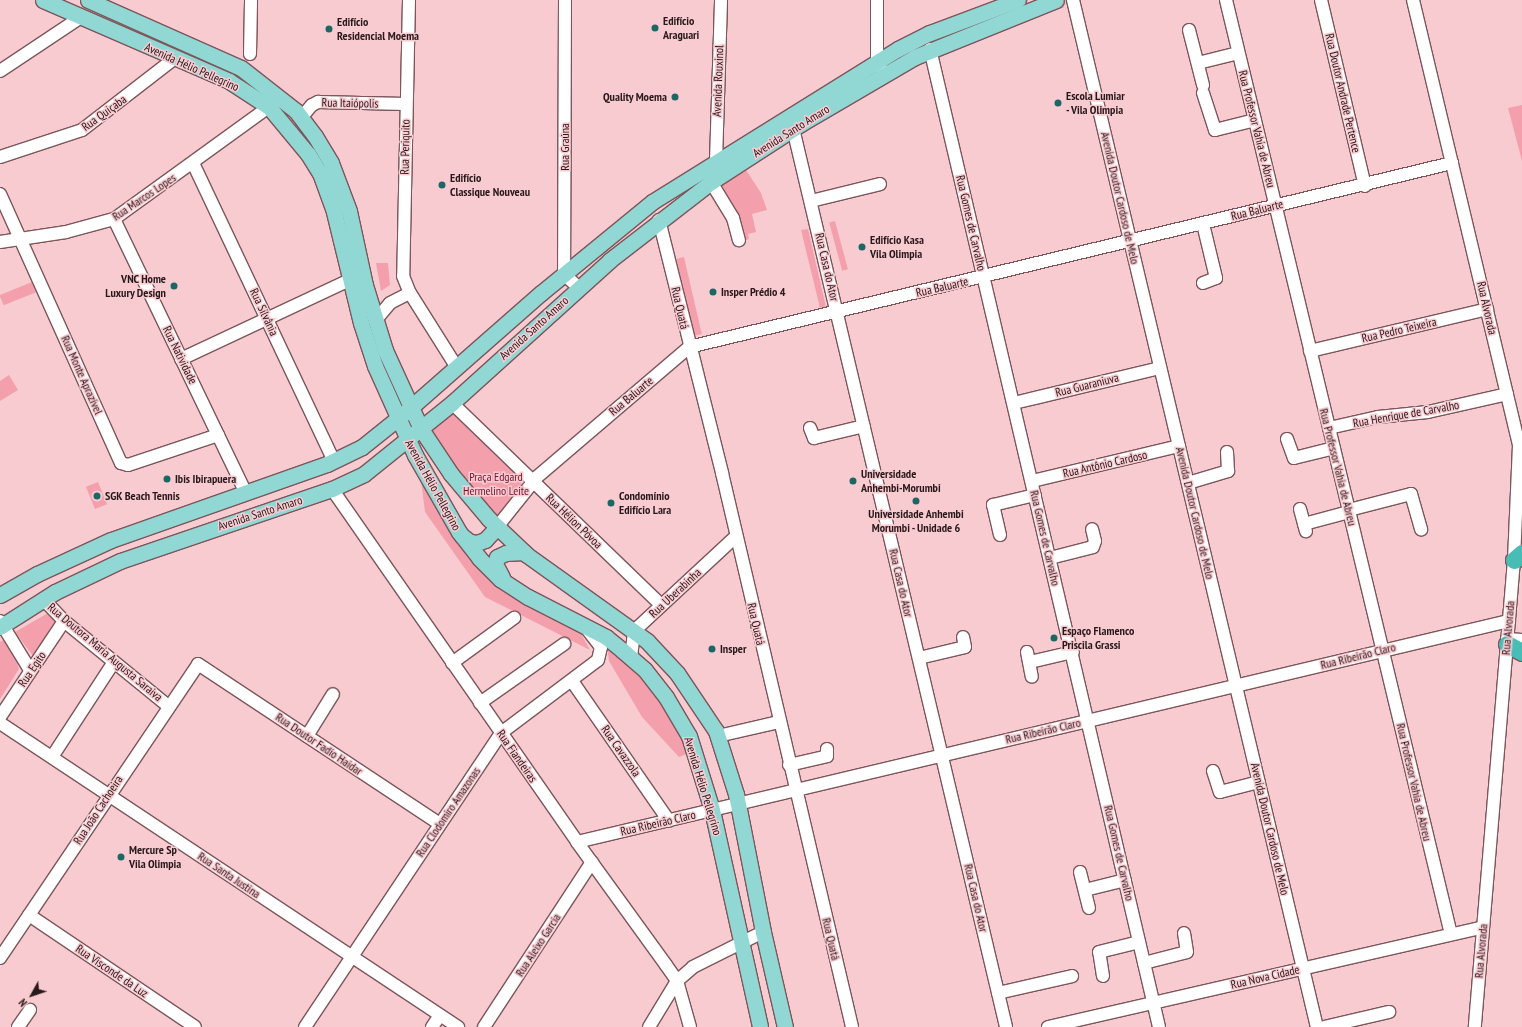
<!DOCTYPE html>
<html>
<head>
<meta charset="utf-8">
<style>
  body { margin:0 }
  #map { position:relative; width:1522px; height:1027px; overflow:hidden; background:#f8cbd1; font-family:"PT Sans Narrow",sans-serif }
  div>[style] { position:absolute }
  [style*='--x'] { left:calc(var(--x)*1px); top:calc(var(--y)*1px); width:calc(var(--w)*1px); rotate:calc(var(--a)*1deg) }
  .green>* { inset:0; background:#f3a0ac; transform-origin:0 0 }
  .roads { filter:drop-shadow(1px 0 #7c565b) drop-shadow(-1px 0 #7c565b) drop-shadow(0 1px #7c565b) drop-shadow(0 -1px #7c565b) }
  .minor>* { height:12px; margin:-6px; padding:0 6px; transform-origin:6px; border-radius:6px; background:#fff }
  .major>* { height:15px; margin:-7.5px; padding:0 7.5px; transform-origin:7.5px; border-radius:7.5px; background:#91d7d3 }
  .highway>* { height:17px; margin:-8.5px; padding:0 8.5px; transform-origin:8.5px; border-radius:8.5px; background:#48bdb6 }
  .dots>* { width:11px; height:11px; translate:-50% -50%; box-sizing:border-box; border:2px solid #f8cbd1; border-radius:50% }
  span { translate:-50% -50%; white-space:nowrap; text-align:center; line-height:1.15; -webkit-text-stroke:3px #f8cbd1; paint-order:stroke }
  .poi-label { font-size:12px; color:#29191b; font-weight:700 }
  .left { translate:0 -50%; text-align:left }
  .right { translate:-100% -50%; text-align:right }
  .street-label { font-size:12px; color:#29191b }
  .park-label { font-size:12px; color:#731430 }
  .north { position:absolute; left:12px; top:975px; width:40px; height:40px; -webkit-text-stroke:3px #f8cbd1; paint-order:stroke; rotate:230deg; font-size:11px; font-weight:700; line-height:16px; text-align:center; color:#29191b }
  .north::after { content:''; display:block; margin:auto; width:14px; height:18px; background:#29191b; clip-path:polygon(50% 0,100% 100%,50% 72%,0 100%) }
</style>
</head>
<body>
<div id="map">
  <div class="green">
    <div style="clip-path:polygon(1522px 105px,1522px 161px,1508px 108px)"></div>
    <div style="clip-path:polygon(746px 170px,761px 193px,767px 210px,752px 214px,756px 232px,748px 234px,749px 239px,744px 241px,715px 185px,728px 176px,731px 180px)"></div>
    <div style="left:835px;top:221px;width:50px;height:6px;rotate:75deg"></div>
    <div style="clip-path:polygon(808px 229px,826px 307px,820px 308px,801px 230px)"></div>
    <div style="left:684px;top:257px;width:79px;height:8px;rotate:77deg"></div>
    <div style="clip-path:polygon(376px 263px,388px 263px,390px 285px,381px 291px)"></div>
    <div style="left:32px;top:282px;width:11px;height:35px;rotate:68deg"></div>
    <div style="clip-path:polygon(9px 375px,18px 390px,0 401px,0 381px)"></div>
    <div style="clip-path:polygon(454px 411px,522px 478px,520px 489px,498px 520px,447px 460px,429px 430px)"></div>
    <div style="clip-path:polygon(421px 480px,458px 542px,579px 630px,590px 650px,485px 597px,425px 512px)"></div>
    <div style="left:98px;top:482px;width:24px;height:13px;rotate:68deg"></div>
    <div style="clip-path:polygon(48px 613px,56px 619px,56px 622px,33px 656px,15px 632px)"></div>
    <div style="clip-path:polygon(3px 640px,16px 659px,19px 669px,0 699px,0 642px)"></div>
    <div style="clip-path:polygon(607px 645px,619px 654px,665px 702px,692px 752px,679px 757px,642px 717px,609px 661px)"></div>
  </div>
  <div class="roads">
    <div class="minor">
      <div style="--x:409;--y:0;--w:276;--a:91.2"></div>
      <div style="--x:403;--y:276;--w:18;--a:68"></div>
      <div style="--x:410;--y:293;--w:86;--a:57.8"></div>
      <div style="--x:565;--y:0;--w:274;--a:90.2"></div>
      <div style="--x:564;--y:274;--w:21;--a:43"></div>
      <div style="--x:877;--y:0;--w:62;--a:90"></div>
      <div style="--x:877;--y:62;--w:7;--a:56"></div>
      <div style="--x:1073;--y:0;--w:1056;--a:76.64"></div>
      <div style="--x:1226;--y:0;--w:961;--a:76.46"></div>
      <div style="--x:1321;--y:0;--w:191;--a:76.7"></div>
      <div style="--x:1413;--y:0;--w:457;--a:76.6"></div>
      <div style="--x:1519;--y:445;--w:115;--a:92.5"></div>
      <div style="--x:1514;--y:560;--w:469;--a:94.8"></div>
      <div style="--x:1189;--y:30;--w:57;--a:75.7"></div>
      <div style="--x:930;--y:49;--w:1004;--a:76.82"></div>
      <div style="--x:250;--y:54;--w:54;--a:-88.9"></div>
      <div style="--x:1198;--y:63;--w:41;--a:-14"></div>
      <div style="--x:0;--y:71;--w:97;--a:-33.7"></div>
      <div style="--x:1203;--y:93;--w:39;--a:72"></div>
      <div style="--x:1215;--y:130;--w:41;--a:-14"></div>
      <div style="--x:301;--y:118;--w:17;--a:-50"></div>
      <div style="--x:312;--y:105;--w:7;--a:-27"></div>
      <div style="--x:318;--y:102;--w:88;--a:1.3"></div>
      <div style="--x:791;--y:120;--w:932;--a:76.66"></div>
      <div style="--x:0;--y:157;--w:86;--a:-18.2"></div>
      <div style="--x:82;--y:130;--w:118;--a:-37.7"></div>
      <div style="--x:716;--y:161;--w:161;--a:-88.2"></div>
      <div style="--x:193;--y:163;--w:330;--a:64.7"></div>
      <div style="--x:711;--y:182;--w:42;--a:58.6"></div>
      <div style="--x:733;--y:218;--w:23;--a:75"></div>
      <div style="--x:0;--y:194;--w:295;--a:65.8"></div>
      <div style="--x:121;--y:463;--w:7;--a:16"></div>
      <div style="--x:128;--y:465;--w:95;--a:-18.4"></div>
      <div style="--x:811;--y:201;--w:71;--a:-13.8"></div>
      <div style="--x:114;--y:219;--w:302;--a:64.3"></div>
      <div style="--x:659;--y:220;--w:261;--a:76"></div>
      <div style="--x:722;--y:473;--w:569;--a:76.79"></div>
      <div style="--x:0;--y:242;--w:67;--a:-8.6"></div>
      <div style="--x:66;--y:232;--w:50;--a:-15.2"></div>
      <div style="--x:114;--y:219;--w:191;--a:-35.9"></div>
      <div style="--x:1203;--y:283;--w:14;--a:-21"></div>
      <div style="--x:1216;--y:278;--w:56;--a:-103.5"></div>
      <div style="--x:375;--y:321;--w:23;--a:-50"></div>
      <div style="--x:390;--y:303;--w:22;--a:-27"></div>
      <div style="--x:1310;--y:351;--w:182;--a:-13.3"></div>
      <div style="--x:181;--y:359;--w:187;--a:-25.1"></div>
      <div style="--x:452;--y:403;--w:291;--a:44"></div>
      <div style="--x:1014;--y:403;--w:150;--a:-13.5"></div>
      <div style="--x:810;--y:428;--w:11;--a:68"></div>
      <div style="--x:814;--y:438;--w:51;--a:-13.5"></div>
      <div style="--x:1329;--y:428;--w:50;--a:-12.7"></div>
      <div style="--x:1378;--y:417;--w:50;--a:-5.7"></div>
      <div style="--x:1428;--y:412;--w:81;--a:-12.8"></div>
      <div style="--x:1287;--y:439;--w:20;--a:70"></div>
      <div style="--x:1294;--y:458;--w:41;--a:-14"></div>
      <div style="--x:1032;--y:481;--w:151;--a:-13.4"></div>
      <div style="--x:1188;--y:483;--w:42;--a:-16.7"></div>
      <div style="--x:1228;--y:471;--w:19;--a:-93"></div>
      <div style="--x:332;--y:489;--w:430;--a:55.2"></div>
      <div style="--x:577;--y:842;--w:152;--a:54.1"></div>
      <div style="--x:666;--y:965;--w:19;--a:55"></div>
      <div style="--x:677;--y:981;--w:48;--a:74.2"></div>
      <div style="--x:1300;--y:509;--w:23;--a:75"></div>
      <div style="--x:1349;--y:510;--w:64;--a:-14.5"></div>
      <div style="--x:1411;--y:494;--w:37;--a:74"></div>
      <div style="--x:1304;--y:524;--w:47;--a:-14.9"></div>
      <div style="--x:497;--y:527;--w:64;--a:-51.3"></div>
      <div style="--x:537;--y:477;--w:200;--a:-40.5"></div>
      <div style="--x:689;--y:347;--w:785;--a:-13.56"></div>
      <div style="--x:1000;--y:535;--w:31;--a:-103"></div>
      <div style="--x:993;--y:505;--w:43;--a:-13.4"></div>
      <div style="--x:1050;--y:558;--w:44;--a:-14.3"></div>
      <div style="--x:1093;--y:547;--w:6;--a:-72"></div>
      <div style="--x:1095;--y:541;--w:12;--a:-104"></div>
      <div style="--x:43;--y:599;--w:30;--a:46"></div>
      <div style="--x:64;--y:621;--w:133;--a:39.2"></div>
      <div style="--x:0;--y:621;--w:57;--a:58.5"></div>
      <div style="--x:1507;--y:639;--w:15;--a:4"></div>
      <div style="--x:1027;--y:652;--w:25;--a:79"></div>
      <div style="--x:631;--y:657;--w:26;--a:-83"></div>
      <div style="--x:634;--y:631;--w:138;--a:-42.9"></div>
      <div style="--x:919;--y:658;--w:47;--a:-13.4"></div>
      <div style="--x:965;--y:647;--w:10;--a:-101"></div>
      <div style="--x:1030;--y:662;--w:44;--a:-13.1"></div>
      <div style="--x:452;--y:663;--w:77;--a:-36"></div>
      <div style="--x:572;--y:681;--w:170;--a:55.3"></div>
      <div style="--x:480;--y:703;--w:103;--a:-35.1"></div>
      <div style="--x:0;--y:717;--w:115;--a:-56.3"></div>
      <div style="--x:0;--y:723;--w:550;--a:33.57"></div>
      <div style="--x:307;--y:736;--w:49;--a:-58.2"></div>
      <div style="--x:718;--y:736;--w:63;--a:-12.9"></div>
      <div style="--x:52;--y:757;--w:113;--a:-56.9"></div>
      <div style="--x:789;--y:765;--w:39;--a:-13"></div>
      <div style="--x:827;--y:756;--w:7;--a:-90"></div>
      <div style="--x:1213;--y:771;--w:22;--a:72"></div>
      <div style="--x:1220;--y:792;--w:40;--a:-14.4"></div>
      <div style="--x:577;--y:842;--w:958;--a:-13.34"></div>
      <div style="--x:1080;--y:872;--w:37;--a:76"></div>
      <div style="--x:1085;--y:890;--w:41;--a:-14"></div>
      <div style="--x:29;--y:915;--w:200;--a:34"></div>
      <div style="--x:0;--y:958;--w:354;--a:-56"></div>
      <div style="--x:198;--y:664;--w:290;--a:33.5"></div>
      <div style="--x:1144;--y:963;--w:44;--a:-14.3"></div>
      <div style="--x:1187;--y:952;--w:19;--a:-99"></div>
      <div style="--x:1103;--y:976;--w:24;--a:-99"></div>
      <div style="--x:1099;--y:952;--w:41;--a:-14"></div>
      <div style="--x:998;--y:993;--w:76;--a:-12.9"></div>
      <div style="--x:18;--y:1027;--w:21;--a:-55"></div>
      <div style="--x:305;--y:1027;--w:353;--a:-56.3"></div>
      <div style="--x:501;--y:733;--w:121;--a:-37"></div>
      <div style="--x:598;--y:660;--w:13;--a:-77"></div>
      <div style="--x:601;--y:647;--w:24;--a:-128"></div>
      <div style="--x:432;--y:1027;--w:14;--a:-56"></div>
      <div style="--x:484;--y:1027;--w:197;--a:-56.8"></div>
      <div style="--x:649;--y:1027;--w:54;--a:-58.7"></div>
      <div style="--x:677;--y:981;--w:21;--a:-41"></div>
      <div style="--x:693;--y:967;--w:78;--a:-26.6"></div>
      <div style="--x:1048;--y:1027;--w:446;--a:-12.9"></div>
      <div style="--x:1324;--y:1027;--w:67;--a:-13"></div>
    </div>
    <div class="major">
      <div style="--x:43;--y:0;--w:203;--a:23.5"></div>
      <div style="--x:229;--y:81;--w:48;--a:33"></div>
      <div style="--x:269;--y:107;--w:61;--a:50.3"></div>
      <div style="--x:308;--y:154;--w:22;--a:58"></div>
      <div style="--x:320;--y:173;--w:37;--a:70"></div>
      <div style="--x:333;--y:208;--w:118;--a:76.3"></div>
      <div style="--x:361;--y:323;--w:45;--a:72"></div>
      <div style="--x:375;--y:366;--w:98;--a:65.8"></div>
      <div style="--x:415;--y:455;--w:89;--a:60.3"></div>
      <div style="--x:459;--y:532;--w:33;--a:52"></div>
      <div style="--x:479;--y:558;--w:30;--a:45"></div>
      <div style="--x:500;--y:579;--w:33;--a:33"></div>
      <div style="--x:528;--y:597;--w:88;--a:27.1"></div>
      <div style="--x:606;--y:637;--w:21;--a:39"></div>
      <div style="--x:622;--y:650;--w:30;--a:41"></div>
      <div style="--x:645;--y:670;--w:34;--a:52"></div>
      <div style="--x:666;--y:697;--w:45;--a:59.5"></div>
      <div style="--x:689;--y:736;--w:77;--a:72.7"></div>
      <div style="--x:712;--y:810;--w:222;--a:77.5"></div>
      <div style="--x:88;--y:0;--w:167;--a:24"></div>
      <div style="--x:241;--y:68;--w:70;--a:38"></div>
      <div style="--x:296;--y:111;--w:31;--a:53"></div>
      <div style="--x:315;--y:136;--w:31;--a:59"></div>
      <div style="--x:331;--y:163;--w:51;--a:69.4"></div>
      <div style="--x:349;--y:211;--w:76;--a:77.8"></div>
      <div style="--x:365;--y:285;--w:68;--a:72.9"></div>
      <div style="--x:385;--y:350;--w:87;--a:65.5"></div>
      <div style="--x:421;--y:429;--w:54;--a:56.3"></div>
      <div style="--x:451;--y:474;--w:59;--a:49.8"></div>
      <div style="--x:489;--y:519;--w:52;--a:43.5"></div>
      <div style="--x:527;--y:555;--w:148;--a:35.6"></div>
      <div style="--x:647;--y:641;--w:44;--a:46.8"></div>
      <div style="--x:677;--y:673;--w:70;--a:56.1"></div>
      <div style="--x:716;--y:731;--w:66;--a:72.4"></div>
      <div style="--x:736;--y:794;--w:141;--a:78.9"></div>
      <div style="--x:763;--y:932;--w:98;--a:77"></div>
      <div style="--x:462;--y:536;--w:10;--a:37"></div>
      <div style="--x:470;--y:542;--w:7;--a:8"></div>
      <div style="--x:477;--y:543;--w:9;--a:-21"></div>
      <div style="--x:485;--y:540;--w:18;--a:-47"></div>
      <div style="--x:502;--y:577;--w:15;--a:-118"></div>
      <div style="--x:495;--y:564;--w:7;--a:-74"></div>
      <div style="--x:497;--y:557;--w:10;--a:-24"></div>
      <div style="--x:506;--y:553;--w:18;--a:-3"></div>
      <div style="--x:0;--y:595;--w:43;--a:-29.6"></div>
      <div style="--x:37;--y:574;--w:81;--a:-24.7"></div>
      <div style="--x:111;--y:540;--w:229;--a:-19.4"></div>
      <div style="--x:327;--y:464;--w:39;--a:-26"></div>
      <div style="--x:362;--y:447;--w:51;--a:-38.7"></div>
      <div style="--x:402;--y:415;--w:185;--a:-41.3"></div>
      <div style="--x:541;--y:293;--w:144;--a:-39.3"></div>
      <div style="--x:652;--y:202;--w:290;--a:-31.9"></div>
      <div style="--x:898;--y:49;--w:36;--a:-27"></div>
      <div style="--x:930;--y:33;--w:94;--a:-20.6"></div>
      <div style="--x:0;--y:627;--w:65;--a:-32.5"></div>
      <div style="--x:55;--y:592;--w:72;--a:-25.5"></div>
      <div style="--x:120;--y:561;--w:224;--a:-18.8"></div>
      <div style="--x:332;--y:489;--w:35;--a:-25"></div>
      <div style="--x:364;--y:474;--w:113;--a:-38.9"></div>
      <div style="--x:452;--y:403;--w:213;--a:-42.1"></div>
      <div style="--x:610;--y:260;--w:128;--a:-37.7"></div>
      <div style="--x:711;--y:182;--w:108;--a:-33"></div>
      <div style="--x:802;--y:123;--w:131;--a:-30.3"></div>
      <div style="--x:915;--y:57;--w:152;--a:-22"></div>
    </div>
    <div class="highway">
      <div style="--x:1514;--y:560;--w:11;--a:-41"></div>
      <div style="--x:1507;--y:644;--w:17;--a:28"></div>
    </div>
  </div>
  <div class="dots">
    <div style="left:655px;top:28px;background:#1b6764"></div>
    <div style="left:329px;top:29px;background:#1b6764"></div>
    <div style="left:675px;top:97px;background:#1b6764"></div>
    <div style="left:1058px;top:103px;background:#1b6764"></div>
    <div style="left:442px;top:185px;background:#1b6764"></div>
    <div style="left:862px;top:247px;background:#1b6764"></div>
    <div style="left:174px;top:286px;background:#1b6764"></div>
    <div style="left:713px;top:292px;background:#1b6764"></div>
    <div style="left:167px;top:479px;background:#1b6764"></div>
    <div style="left:853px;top:481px;background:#1b6764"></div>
    <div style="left:97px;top:496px;background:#1b6764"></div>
    <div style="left:916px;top:501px;background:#1b6764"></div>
    <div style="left:611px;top:503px;background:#1b6764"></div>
    <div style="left:1054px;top:638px;background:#1b6764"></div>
    <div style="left:712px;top:649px;background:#1b6764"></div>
    <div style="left:121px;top:857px;background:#1b6764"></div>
  </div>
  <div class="poi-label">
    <span class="left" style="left:663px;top:28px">Edifício<br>Araguari</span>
    <span class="left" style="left:337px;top:29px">Edifício<br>Residencial Moema</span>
    <span class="left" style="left:1066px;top:103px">Escola Lumiar<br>- Vila Olimpia</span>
    <span class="right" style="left:667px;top:97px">Quality Moema</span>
    <span class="left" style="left:450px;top:185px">Edifício<br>Classique Nouveau</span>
    <span class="left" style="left:870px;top:247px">Edifício Kasa<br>Vila Olimpia</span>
    <span class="right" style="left:166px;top:286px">VNC Home<br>Luxury Design</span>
    <span class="left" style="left:721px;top:292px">Insper Prédio 4</span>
    <span class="left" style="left:861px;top:481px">Universidade<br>Anhembi-Morumbi</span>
    <span class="left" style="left:175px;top:479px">Ibis Ibirapuera</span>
    <span class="left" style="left:105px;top:496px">SGK Beach Tennis</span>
    <span class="left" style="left:619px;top:503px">Condomínio<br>Edifício Lara</span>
    <span style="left:916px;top:521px">Universidade Anhembi<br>Morumbi - Unidade 6</span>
    <span class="left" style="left:1062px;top:638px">Espaço Flamenco<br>Priscila Grassi</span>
    <span class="left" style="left:720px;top:649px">Insper</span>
    <span class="left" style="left:129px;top:857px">Mercure Sp<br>Vila Olimpia</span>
  </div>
  <div class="street-label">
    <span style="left:192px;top:67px;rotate:24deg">Avenida Hélio Pellegrino</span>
    <span style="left:718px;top:81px;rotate:-88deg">Avenida Rouxinol</span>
    <span style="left:1343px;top:93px;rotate:77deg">Rua Doutor Andrade Pertence</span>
    <span style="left:350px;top:103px;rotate:1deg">Rua Itaiópolis</span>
    <span style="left:104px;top:113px;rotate:-36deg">Rua Quiçaba</span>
    <span style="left:1257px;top:129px;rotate:76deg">Rua Professor Vahia de Abreu</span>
    <span style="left:791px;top:131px;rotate:-32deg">Avenida Santo Amaro</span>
    <span style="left:405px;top:147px;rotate:-89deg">Rua Periquito</span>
    <span style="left:565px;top:147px;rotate:-90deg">Rua Graúna</span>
    <span style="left:144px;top:197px;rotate:-34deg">Rua Marcos Lopes</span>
    <span style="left:1120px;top:198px;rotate:77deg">Avenida Doutor Cardoso de Melo</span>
    <span style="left:1257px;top:210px;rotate:-14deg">Rua Baluarte</span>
    <span style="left:971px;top:223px;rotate:77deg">Rua Gomes de Carvalho</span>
    <span style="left:827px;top:267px;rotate:77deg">Rua Casa do Ator</span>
    <span style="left:942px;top:287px;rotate:-13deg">Rua Baluarte</span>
    <span style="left:680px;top:308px;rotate:77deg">Rua Quatá</span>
    <span style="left:1487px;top:308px;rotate:77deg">Rua Alvorada</span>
    <span style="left:264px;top:312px;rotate:65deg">Rua Silvânia</span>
    <span style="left:534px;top:328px;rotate:-42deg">Avenida Santo Amaro</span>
    <span style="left:1399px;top:330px;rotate:-13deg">Rua Pedro Teixeira</span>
    <span style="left:180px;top:355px;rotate:64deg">Rua Natividade</span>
    <span style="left:82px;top:375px;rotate:66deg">Rua Monte Aprazível</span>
    <span style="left:1087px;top:385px;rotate:-14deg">Rua Guaraniuva</span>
    <span style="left:631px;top:396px;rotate:-40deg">Rua Baluarte</span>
    <span style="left:1406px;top:414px;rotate:-10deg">Rua Henrique de Carvalho</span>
    <span style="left:1105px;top:464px;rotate:-13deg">Rua Antônio Cardoso</span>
    <span style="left:1338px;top:467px;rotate:76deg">Rua Professor Vahia de Abreu</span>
    <span style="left:433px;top:485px;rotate:61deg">Avenida Hélio Pellegrino</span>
    <span style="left:260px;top:513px;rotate:-18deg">Avenida Santo Amaro</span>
    <span style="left:1195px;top:513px;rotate:77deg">Avenida Doutor Cardoso de Melo</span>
    <span style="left:574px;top:521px;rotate:44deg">Rua Hélion Póvoa</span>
    <span style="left:1045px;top:538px;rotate:77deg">Rua Gomes de Carvalho</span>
    <span style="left:901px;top:583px;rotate:77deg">Rua Casa do Ator</span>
    <span style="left:675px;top:593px;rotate:-43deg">Rua Uberabinha</span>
    <span style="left:756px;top:624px;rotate:77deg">Rua Quatá</span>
    <span style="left:1508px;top:628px;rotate:-85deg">Rua Alvorada</span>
    <span style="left:105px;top:652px;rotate:40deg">Rua Doutora Maria Augusta Saraiva</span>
    <span style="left:1358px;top:656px;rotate:-14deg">Rua Ribeirão Claro</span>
    <span style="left:32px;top:669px;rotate:-56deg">Rua Egito</span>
    <span style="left:1043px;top:731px;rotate:-13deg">Rua Ribeirão Claro</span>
    <span style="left:319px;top:744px;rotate:34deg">Rua Doutor Fadio Haidar</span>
    <span style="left:621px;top:751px;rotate:55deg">Rua Cavazzola</span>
    <span style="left:517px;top:756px;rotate:55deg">Rua Fiandeiras</span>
    <span style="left:1414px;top:782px;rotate:77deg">Rua Professor Vahia de Abreu</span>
    <span style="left:703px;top:786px;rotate:73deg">Avenida Hélio Pellegrino</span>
    <span style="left:98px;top:810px;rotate:-57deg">Rua João Cachoeira</span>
    <span style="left:448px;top:812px;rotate:-56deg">Rua Clodomiro Amazonas</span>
    <span style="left:658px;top:823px;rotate:-13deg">Rua Ribeirão Claro</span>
    <span style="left:1270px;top:829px;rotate:77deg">Avenida Doutor Cardoso de Melo</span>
    <span style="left:1119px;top:853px;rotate:77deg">Rua Gomes de Carvalho</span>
    <span style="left:229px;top:875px;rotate:34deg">Rua Santa Justina</span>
    <span style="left:976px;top:898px;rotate:77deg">Rua Casa do Ator</span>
    <span style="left:831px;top:939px;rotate:77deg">Rua Quatá</span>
    <span style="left:538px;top:945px;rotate:-57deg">Rua Aleixo Garcia</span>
    <span style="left:1481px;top:951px;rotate:-85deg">Rua Alvorada</span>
    <span style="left:112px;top:971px;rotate:34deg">Rua Visconde da Luz</span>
    <span style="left:1265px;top:977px;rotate:-13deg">Rua Nova Cidade</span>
  </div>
  <div class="park-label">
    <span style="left:496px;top:484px">Praça Edgard<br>Hermelino Leite</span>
  </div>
  <div class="north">N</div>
</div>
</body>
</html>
